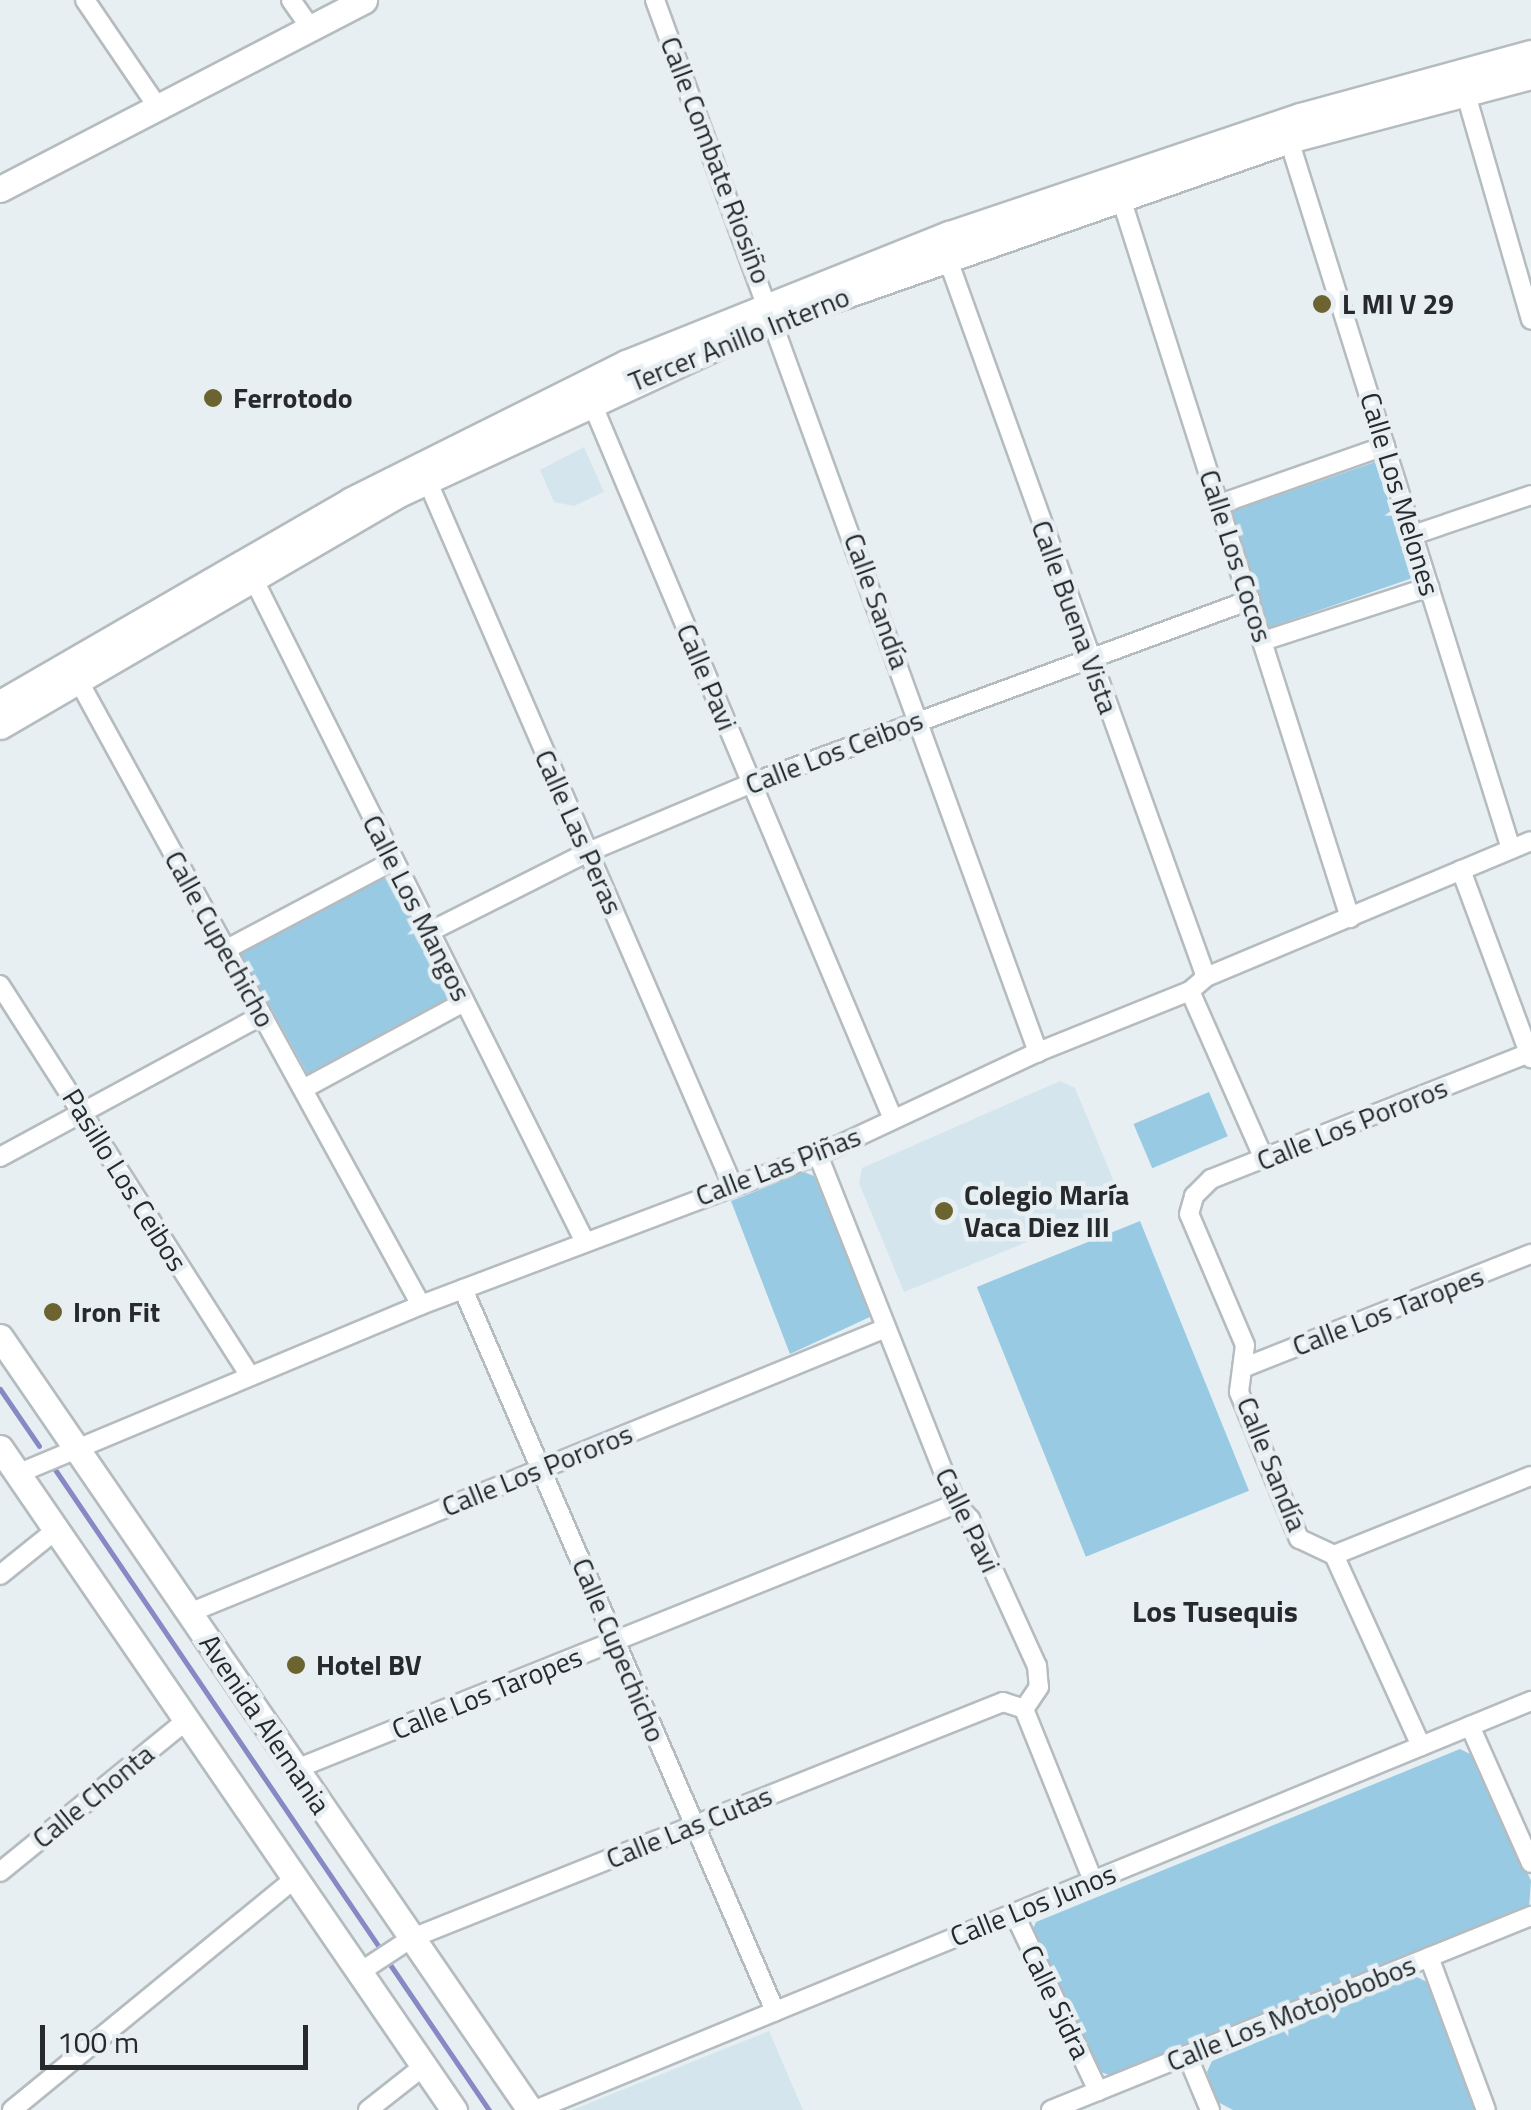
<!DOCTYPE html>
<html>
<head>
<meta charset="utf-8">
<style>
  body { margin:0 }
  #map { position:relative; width:1531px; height:2110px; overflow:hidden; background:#e7eff3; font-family:"Titillium Web",sans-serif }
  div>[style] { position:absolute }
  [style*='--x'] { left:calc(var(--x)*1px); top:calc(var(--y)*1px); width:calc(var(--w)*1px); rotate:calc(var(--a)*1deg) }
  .built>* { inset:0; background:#d5e5ed }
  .green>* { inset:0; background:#98cae3; transform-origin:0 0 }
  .stream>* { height:5px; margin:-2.5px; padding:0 2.5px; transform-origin:2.5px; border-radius:2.5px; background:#8689c4 }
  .roads { filter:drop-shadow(2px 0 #b5bcc0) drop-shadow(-2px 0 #b5bcc0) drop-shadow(0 2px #b5bcc0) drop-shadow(0 -2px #b5bcc0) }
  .street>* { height:18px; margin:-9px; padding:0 9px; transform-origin:9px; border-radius:9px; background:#fff }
  .secondary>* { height:25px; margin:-12.5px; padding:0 12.5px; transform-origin:12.5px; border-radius:12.5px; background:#fff }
  .dots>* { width:28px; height:28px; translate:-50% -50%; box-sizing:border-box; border:5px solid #e7eff3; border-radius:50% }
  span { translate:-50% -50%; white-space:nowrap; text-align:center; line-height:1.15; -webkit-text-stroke:9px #e7eff3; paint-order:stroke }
  .street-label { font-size:28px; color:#272a2c }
  .poi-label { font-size:28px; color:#272a2c; font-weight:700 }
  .left { translate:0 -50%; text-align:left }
  .neighbourhood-label { font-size:30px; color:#272a2c; font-weight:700 }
  .scale { position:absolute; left:40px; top:2025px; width:268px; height:45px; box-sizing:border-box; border:5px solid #272a2c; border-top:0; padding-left:12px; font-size:30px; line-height:35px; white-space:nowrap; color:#272a2c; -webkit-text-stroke:8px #e7eff3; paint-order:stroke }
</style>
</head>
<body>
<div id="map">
  <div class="built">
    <div style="clip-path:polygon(584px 447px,604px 492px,574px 506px,554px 502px,540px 470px)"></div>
    <div style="clip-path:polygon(1060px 1081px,1075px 1088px,1123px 1203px,904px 1292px,859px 1183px,862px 1168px)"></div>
    <div style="clip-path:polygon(769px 2031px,803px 2110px,572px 2110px)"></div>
  </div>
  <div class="green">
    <div style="left:1375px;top:462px;width:122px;height:154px;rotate:71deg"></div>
    <div style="left:389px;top:870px;width:145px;height:170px;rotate:61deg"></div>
    <div style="left:1209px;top:1092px;width:48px;height:82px;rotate:67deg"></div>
    <div style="clip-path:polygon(804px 1172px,814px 1176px,872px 1316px,790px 1354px,731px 1201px)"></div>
    <div style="left:1140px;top:1221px;width:291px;height:176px;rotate:68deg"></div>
    <div style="clip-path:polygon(1460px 1749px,1476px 1757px,1531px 1881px,1529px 1907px,1119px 2079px,1096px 2070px,1033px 1929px,1036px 1922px)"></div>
    <div style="clip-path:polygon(1415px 1976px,1431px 1984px,1479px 2110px,1233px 2110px,1216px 2101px,1207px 2072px,1212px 2061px)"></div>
  </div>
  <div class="stream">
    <div style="--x:0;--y:1389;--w:69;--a:55.6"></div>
    <div style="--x:54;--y:1468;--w:579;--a:55.84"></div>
    <div style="--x:389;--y:1963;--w:178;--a:55.8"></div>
  </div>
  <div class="roads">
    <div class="street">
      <div style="--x:85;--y:0;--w:125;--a:55.8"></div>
      <div style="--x:291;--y:0;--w:32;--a:55"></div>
      <div style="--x:655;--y:0;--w:1120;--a:70"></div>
      <div style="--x:1465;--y:91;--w:238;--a:73.9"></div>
      <div style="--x:1289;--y:140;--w:743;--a:72.61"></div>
      <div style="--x:1120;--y:195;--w:759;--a:72.35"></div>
      <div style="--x:947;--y:257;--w:765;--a:70.22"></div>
      <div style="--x:591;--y:401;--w:779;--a:67.19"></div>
      <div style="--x:427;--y:480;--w:767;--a:66.58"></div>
      <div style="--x:1220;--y:504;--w:175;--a:-19.4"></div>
      <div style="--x:1413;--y:535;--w:125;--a:-18.7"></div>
      <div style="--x:252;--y:576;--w:742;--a:63.43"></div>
      <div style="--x:1263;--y:641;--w:175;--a:-18"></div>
      <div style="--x:77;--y:678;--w:715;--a:61.25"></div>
      <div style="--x:1461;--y:870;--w:201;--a:69.6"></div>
      <div style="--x:429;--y:932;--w:178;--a:-26.7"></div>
      <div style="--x:588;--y:852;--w:178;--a:-22.8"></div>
      <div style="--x:752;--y:783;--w:531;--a:-20.18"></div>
      <div style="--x:225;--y:950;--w:190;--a:-27.9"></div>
      <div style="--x:0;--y:985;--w:464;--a:57.4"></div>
      <div style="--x:1190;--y:991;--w:184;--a:66.2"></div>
      <div style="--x:305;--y:1088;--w:181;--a:-28.4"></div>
      <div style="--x:818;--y:1155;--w:375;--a:68.4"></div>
      <div style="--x:956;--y:1504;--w:21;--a:47"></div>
      <div style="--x:970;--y:1519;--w:162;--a:65.5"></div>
      <div style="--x:1037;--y:1666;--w:21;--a:85"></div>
      <div style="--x:1039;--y:1687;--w:27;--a:124"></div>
      <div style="--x:0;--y:1157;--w:297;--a:-28.4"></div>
      <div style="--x:463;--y:1289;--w:787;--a:66.63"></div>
      <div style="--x:1245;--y:1367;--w:308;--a:-21.6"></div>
      <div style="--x:17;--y:1474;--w:438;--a:-22.7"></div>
      <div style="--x:421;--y:1305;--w:424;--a:-20.7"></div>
      <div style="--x:818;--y:1155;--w:243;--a:-25.1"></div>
      <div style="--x:1038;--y:1052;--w:164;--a:-21.9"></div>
      <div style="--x:1190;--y:991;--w:21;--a:-41"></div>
      <div style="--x:1206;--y:977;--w:352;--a:-22.7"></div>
      <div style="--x:1334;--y:1555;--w:38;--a:-155"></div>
      <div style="--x:1299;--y:1539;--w:159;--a:-112.2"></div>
      <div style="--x:1239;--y:1392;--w:47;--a:-82.7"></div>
      <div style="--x:1245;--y:1345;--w:142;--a:-113.1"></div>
      <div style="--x:1189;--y:1214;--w:19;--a:-74"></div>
      <div style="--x:1194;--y:1196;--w:24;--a:-45"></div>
      <div style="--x:1211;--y:1179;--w:344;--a:-21.6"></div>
      <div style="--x:1334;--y:1555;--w:212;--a:-21.9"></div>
      <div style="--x:1334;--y:1555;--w:210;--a:65.5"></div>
      <div style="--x:0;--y:1575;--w:72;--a:-38.8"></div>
      <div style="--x:189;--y:1613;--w:753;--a:-22.24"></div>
      <div style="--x:1024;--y:1709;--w:185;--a:68.1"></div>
      <div style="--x:1470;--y:1726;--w:150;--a:66"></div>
      <div style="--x:296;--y:1769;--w:711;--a:-21.88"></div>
      <div style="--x:0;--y:1872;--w:241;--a:-39.1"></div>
      <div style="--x:1014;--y:1913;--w:197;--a:64.7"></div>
      <div style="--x:1429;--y:1957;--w:163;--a:69.6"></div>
      <div style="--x:360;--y:1972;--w:62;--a:-33.2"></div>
      <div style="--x:412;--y:1938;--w:636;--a:-21.77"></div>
      <div style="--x:1003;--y:1702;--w:22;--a:18"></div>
      <div style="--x:1187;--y:2055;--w:60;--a:67.3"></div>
      <div style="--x:12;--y:2110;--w:366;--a:-39.3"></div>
      <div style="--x:368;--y:2110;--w:71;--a:-38.2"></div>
      <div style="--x:535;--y:2110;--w:1077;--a:-22.33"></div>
      <div style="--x:1051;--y:2110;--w:518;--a:-22.01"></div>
    </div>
    <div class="secondary">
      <div style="--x:0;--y:189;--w:410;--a:-27.4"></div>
      <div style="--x:0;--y:703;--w:405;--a:-30"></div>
      <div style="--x:351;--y:500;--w:307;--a:-26.5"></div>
      <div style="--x:626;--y:363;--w:348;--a:-21.8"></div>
      <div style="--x:949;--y:234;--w:370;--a:-18.6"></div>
      <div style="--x:1300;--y:116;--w:239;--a:-15.3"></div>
      <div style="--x:0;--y:726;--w:459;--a:-30.2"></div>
      <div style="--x:397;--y:495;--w:419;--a:-24.9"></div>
      <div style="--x:777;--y:319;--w:542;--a:-19.27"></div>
      <div style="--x:1289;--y:140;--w:250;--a:-14.8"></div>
      <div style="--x:0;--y:1337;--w:937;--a:55.56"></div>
      <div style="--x:0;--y:1448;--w:803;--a:55.56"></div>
    </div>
  </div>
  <div class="dots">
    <div style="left:1322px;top:304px;background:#6b6430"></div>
    <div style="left:213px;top:398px;background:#6b6430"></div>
    <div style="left:944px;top:1211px;background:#6b6430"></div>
    <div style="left:53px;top:1312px;background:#6b6430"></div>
    <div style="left:296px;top:1665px;background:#6b6430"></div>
  </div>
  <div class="street-label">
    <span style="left:716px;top:160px;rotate:69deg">Calle Combate Riosiño</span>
    <span style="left:739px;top:339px;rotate:-22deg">Tercer Anillo Interno</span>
    <span style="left:1400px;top:494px;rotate:73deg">Calle Los Melones</span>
    <span style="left:1236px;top:556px;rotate:72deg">Calle Los Cocos</span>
    <span style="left:877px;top:601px;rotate:70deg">Calle Sandía</span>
    <span style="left:1075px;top:617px;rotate:70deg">Calle Buena Vista</span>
    <span style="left:707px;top:677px;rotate:67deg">Calle Pavi</span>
    <span style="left:834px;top:752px;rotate:-21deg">Calle Los Ceibos</span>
    <span style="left:579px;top:832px;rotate:66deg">Calle Las Peras</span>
    <span style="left:417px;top:908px;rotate:63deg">Calle Los Mangos</span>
    <span style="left:220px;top:939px;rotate:61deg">Calle Cupechicho</span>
    <span style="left:1352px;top:1124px;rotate:-22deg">Calle Los Pororos</span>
    <span style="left:778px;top:1166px;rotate:-21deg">Calle Las Piñas</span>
    <span style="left:125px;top:1180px;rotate:58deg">Pasillo Los Ceibos</span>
    <span style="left:1388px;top:1311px;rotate:-21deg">Calle Los Taropes</span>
    <span style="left:1272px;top:1464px;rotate:68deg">Calle Sandía</span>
    <span style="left:537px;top:1470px;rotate:-22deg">Calle Los Pororos</span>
    <span style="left:968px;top:1520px;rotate:64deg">Calle Pavi</span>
    <span style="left:619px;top:1650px;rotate:67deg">Calle Cupechicho</span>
    <span style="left:487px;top:1693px;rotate:-22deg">Calle Los Taropes</span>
    <span style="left:265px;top:1724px;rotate:56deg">Avenida Alemania</span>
    <span style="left:93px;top:1796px;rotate:-39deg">Calle Chonta</span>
    <span style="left:689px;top:1827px;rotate:-22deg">Calle Las Cutas</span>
    <span style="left:1033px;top:1905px;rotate:-22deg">Calle Los Junos</span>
    <span style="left:1056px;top:2002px;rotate:64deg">Calle Sidra</span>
    <span style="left:1291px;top:2013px;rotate:-22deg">Calle Los Motojobobos</span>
  </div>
  <div class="poi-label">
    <span class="left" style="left:1342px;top:304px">L MI V 29</span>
    <span class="left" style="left:233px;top:398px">Ferrotodo</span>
    <span class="left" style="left:964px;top:1211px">Colegio María<br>Vaca Diez III</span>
    <span class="left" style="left:73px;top:1312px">Iron Fit</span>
    <span class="left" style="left:316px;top:1665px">Hotel BV</span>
  </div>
  <div class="neighbourhood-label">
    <span style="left:1215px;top:1611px">Los Tusequis</span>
  </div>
  <div class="scale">100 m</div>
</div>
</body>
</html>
